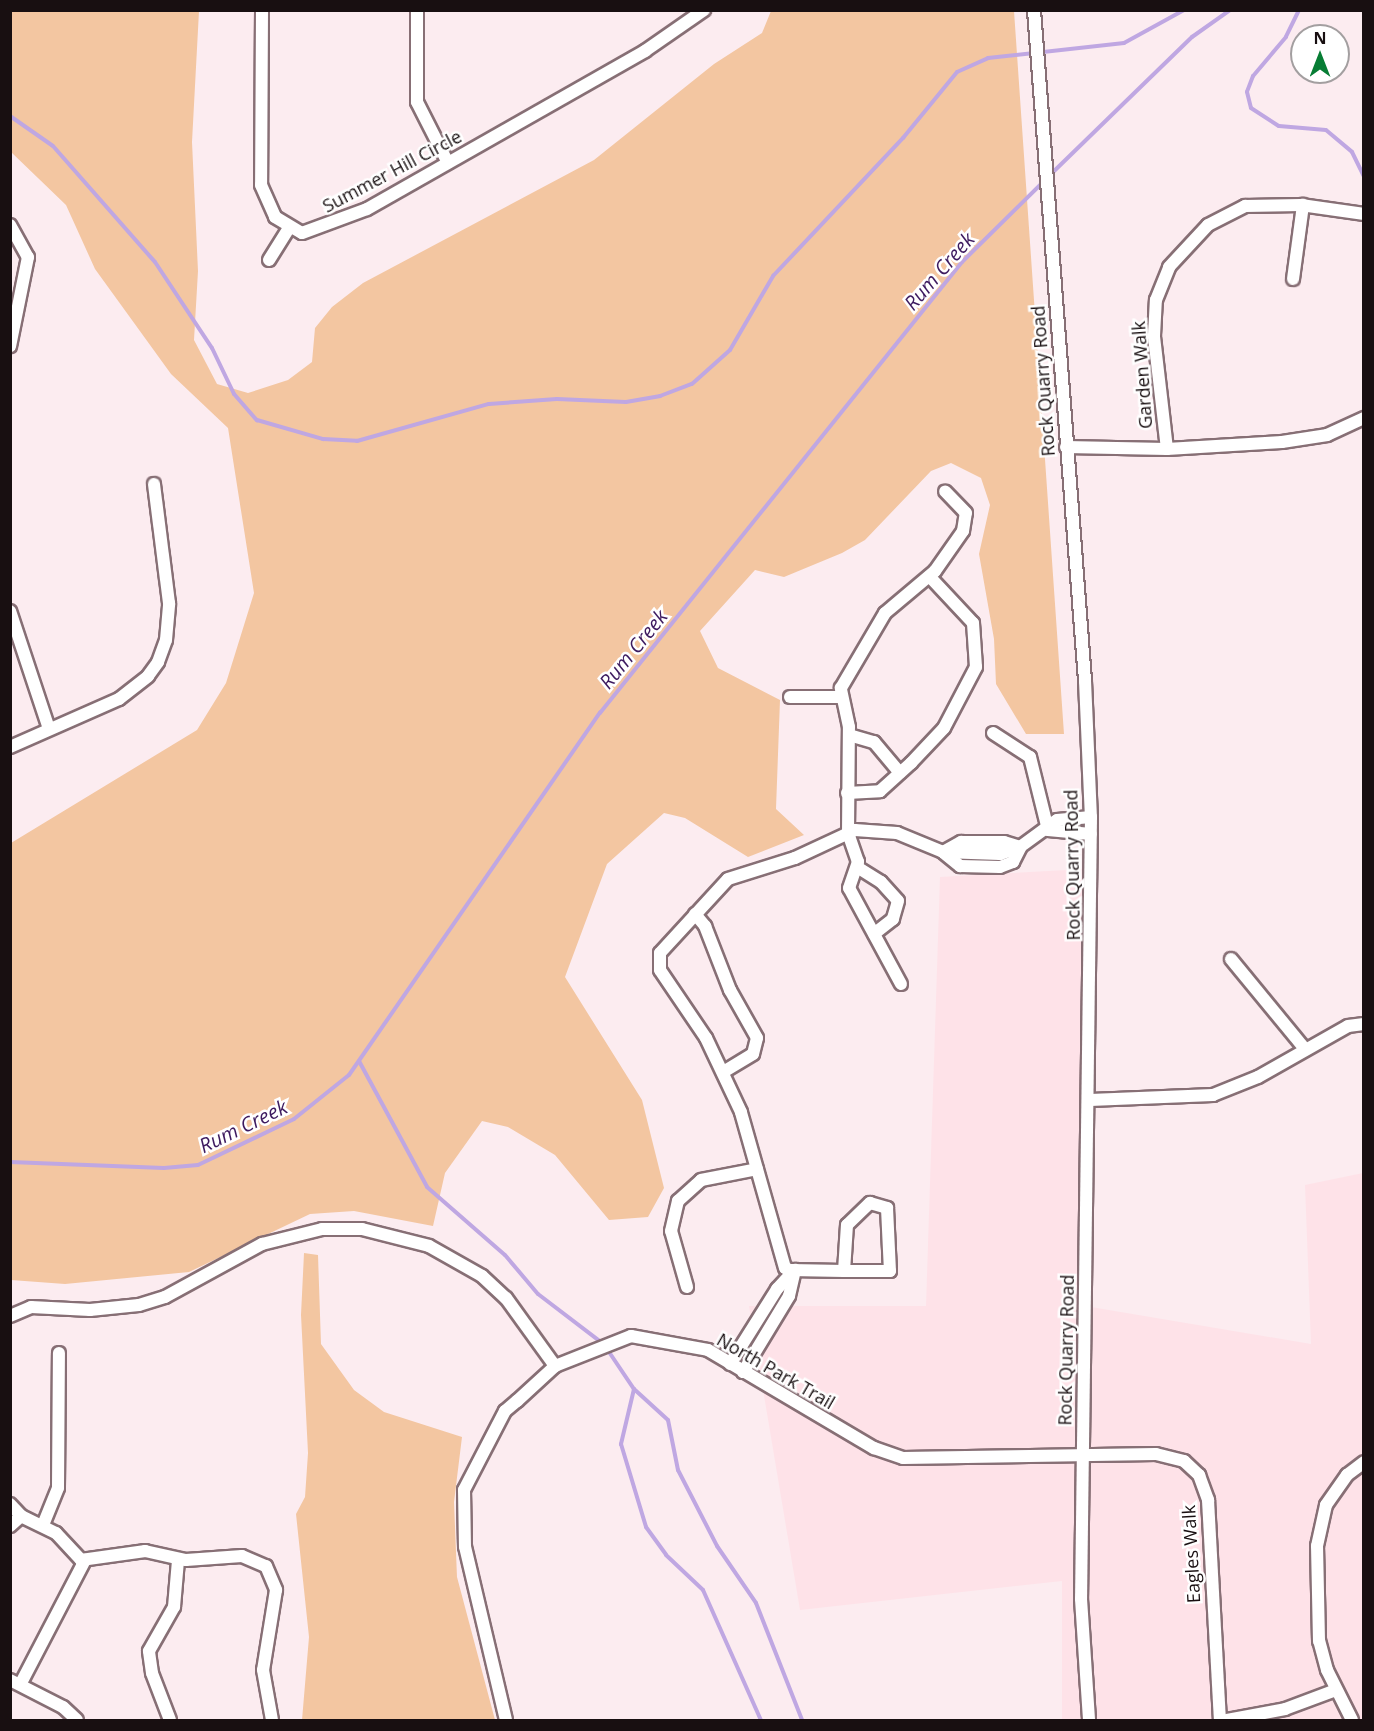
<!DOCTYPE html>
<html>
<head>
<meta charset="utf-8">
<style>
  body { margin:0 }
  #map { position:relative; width:1374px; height:1731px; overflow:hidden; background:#fcecf0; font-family:"Open Sans",sans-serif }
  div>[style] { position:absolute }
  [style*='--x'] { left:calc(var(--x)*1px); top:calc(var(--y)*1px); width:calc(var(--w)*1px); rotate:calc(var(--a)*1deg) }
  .built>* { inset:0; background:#fee2e8 }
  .green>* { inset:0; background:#f3c6a1 }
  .stream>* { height:4px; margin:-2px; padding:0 2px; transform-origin:2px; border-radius:2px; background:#bfa7e2 }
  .roads { filter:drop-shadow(2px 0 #876f75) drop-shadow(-2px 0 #876f75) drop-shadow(0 2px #876f75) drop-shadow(0 -2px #876f75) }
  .minor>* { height:12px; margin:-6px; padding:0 6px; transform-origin:6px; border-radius:6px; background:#fff }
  span { translate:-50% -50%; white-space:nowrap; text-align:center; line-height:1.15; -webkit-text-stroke:5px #fff; paint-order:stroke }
  .street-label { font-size:18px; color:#180f11 }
  .water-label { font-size:20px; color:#3d1a5f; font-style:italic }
  .frame { position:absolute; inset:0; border:12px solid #180f11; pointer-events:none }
  .north { position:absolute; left:1290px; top:24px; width:60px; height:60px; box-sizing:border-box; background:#fff; border:2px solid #a39fa0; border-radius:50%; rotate:0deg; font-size:16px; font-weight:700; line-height:24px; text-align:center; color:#180f11 }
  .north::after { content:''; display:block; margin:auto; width:21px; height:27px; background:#077d34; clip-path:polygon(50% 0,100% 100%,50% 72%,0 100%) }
</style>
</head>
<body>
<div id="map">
  <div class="built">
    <div style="clip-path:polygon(1085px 869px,1085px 1306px,1311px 1344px,1305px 1185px,1363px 1173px,1363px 1720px,1062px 1720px,1062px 1581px,800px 1610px,749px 1306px,926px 1306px,940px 877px)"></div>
  </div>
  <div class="green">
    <div style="clip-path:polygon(11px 10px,199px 11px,192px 142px,198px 271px,194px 340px,217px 384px,248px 393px,288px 380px,312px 362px,315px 328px,332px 307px,363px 283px,594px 160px,714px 64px,762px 33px,771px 11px,1014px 11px,1064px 734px,1026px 734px,996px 684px,994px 639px,979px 554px,990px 505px,981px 478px,951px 463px,931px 471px,865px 540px,842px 553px,784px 577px,755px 570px,700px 631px,718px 668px,780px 700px,776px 809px,804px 835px,748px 857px,685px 818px,664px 813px,607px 864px,565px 977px,642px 1100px,664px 1188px,648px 1217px,609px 1220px,555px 1155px,508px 1127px,482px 1121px,445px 1173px,433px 1226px,354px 1211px,310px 1214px,189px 1272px,65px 1284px,11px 1280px,11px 843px,197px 730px,226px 683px,254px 593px,228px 428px,171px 374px,95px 269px,66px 205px,11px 152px)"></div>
    <div style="clip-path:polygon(304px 1253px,318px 1255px,321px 1344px,354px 1390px,384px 1412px,462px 1437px,454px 1502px,457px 1577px,495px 1720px,302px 1720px,309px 1637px,296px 1514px,305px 1497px,308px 1453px,301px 1315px)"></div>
  </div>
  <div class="stream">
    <div style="--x:1299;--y:10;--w:30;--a:116"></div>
    <div style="--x:1286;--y:37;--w:51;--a:130.2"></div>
    <div style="--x:1253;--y:76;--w:17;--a:111"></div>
    <div style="--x:1247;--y:92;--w:16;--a:76"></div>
    <div style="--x:1251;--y:108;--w:33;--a:33"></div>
    <div style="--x:1279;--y:126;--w:47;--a:4.9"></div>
    <div style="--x:1326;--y:130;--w:34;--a:40"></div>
    <div style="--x:1352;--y:152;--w:28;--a:64"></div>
    <div style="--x:10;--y:116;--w:52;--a:34.9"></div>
    <div style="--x:53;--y:146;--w:154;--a:48.7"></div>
    <div style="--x:155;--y:262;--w:103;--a:56.5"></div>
    <div style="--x:212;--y:348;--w:51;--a:64.4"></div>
    <div style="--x:234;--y:394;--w:35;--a:49"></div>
    <div style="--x:257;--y:420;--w:69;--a:16.1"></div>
    <div style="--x:323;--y:439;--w:34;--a:3"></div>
    <div style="--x:357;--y:441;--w:137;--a:-15.7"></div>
    <div style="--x:489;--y:404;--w:68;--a:-4.2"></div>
    <div style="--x:557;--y:399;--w:69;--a:2.5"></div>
    <div style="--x:626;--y:402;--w:35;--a:-10"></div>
    <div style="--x:660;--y:396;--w:34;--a:-21"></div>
    <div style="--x:692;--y:384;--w:51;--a:-41.8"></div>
    <div style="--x:730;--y:350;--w:86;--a:-59.8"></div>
    <div style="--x:773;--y:276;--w:190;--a:-46.7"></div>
    <div style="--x:903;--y:138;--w:85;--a:-50.7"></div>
    <div style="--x:957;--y:72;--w:34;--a:-24"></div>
    <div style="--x:988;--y:58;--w:137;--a:-6.3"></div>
    <div style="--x:1124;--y:43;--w:68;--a:-28.8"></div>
    <div style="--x:1050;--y:175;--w:198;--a:-44.2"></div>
    <div style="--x:1192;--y:37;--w:47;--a:-35.4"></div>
    <div style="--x:359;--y:1061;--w:143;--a:61.6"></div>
    <div style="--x:427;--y:1187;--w:103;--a:41.1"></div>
    <div style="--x:505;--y:1255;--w:51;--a:49.8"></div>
    <div style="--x:538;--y:1294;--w:81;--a:37.4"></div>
    <div style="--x:10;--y:1162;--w:154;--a:2.2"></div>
    <div style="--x:164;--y:1168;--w:34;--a:-5"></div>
    <div style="--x:198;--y:1165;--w:106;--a:-25.6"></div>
    <div style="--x:294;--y:1119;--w:70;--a:-38.7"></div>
    <div style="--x:349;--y:1075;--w:441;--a:-55.3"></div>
    <div style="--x:600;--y:713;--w:578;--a:-51.25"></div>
    <div style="--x:962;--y:262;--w:115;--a:-44.6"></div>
    <div style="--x:607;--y:1349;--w:48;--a:56"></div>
    <div style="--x:634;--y:1389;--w:46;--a:42.4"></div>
    <div style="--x:668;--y:1420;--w:51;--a:78.7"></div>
    <div style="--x:678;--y:1470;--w:85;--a:62.8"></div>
    <div style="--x:717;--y:1546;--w:69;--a:55.6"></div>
    <div style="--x:756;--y:1603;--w:126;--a:68.5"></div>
    <div style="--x:634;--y:1389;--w:57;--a:103.3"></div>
    <div style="--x:621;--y:1444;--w:87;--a:73.2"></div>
    <div style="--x:646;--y:1527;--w:34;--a:54"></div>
    <div style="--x:666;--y:1555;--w:51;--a:43.4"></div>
    <div style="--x:703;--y:1590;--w:142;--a:66"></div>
  </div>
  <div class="roads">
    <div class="minor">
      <div style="--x:262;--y:10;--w:175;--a:90.3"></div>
      <div style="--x:261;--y:185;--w:35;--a:66"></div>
      <div style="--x:275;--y:217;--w:31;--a:31"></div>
      <div style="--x:302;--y:233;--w:69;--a:-20.3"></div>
      <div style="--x:367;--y:209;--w:320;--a:-29.6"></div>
      <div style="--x:645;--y:51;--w:72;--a:-34.8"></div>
      <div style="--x:417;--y:10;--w:92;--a:90"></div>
      <div style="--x:417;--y:102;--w:68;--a:63.1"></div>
      <div style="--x:1034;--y:10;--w:673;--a:85.65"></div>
      <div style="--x:1085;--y:681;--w:136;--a:87.5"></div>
      <div style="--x:1091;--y:817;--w:782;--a:90.73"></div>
      <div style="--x:1081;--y:1599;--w:121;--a:86.2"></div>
      <div style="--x:10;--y:225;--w:37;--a:61"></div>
      <div style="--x:28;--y:257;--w:91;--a:101.4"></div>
      <div style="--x:269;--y:260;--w:38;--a:-58"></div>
      <div style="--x:1293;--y:279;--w:75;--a:-82.3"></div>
      <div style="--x:1066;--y:447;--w:101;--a:1.1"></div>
      <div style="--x:1167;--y:449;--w:115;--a:-3.5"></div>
      <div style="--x:1282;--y:442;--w:46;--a:-8.8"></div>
      <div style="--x:1327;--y:435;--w:41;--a:-24.7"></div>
      <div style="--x:1167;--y:449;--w:114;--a:-96.6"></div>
      <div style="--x:1154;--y:336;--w:36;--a:-87"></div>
      <div style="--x:1156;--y:300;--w:35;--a:-68"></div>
      <div style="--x:1169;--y:267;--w:57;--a:-47.1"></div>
      <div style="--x:1208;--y:225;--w:42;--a:-27.2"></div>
      <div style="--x:1245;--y:206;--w:56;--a:-1"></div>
      <div style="--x:1301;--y:205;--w:64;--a:8.1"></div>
      <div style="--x:10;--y:611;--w:124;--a:71.7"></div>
      <div style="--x:790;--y:697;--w:52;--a:0"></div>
      <div style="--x:993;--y:733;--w:44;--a:33"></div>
      <div style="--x:1030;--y:757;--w:75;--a:76.1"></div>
      <div style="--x:1048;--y:830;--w:43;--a:5.3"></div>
      <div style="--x:849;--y:735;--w:26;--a:16"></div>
      <div style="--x:874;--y:742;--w:40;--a:50"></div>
      <div style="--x:10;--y:747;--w:119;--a:-23.8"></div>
      <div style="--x:119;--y:699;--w:37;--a:-38"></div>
      <div style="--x:148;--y:676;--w:17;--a:-54"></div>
      <div style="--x:158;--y:662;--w:23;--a:-70"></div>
      <div style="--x:166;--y:640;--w:37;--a:-85"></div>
      <div style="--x:169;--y:603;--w:120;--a:-97.2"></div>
      <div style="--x:847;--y:793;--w:33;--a:-3"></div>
      <div style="--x:880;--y:791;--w:42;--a:-42.1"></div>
      <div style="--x:911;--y:763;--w:48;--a:-46.7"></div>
      <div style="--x:944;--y:728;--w:69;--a:-62.3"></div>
      <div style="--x:976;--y:667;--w:44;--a:-93.9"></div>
      <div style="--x:973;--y:623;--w:64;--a:-133.1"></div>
      <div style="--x:943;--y:852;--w:21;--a:-29"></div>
      <div style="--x:961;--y:842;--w:43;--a:0"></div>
      <div style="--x:1004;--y:842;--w:17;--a:17"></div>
      <div style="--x:944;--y:853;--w:21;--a:39"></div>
      <div style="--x:960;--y:866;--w:40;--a:1.4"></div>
      <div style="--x:1000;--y:867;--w:14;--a:-21"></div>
      <div style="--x:1013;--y:862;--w:16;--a:-63"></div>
      <div style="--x:857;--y:867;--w:28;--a:32"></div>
      <div style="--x:881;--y:882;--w:25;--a:48"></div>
      <div style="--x:898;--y:901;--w:19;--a:106"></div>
      <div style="--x:893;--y:919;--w:24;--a:142"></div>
      <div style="--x:695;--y:914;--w:16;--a:50"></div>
      <div style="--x:705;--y:926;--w:69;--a:68.7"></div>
      <div style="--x:730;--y:990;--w:55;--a:60.6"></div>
      <div style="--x:757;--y:1038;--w:16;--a:104"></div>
      <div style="--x:753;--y:1054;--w:35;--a:149"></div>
      <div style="--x:1231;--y:959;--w:117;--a:50.6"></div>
      <div style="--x:901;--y:984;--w:109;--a:-118.4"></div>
      <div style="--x:849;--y:888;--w:28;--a:-71"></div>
      <div style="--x:858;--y:862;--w:31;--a:-109"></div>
      <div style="--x:848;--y:833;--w:106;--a:-89.5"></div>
      <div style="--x:849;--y:727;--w:40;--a:-102"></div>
      <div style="--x:841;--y:688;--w:87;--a:-59.6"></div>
      <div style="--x:885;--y:613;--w:65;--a:-40"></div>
      <div style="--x:935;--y:571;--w:49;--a:-55"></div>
      <div style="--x:963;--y:531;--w:18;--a:-81"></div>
      <div style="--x:966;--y:513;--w:30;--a:-134"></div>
      <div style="--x:1090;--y:1100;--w:123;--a:-2.3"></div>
      <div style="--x:1213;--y:1095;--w:48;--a:-21.8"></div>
      <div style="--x:1258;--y:1077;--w:103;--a:-29.5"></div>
      <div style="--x:1348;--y:1026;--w:16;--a:-7"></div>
      <div style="--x:844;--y:1271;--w:46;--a:-86.3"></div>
      <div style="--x:847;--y:1225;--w:32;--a:-44"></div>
      <div style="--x:870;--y:1203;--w:18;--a:16"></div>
      <div style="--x:887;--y:1208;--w:63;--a:87.3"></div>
      <div style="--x:890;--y:1271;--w:46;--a:180"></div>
      <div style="--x:844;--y:1271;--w:54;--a:-178.9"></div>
      <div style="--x:790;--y:1270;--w:5;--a:-158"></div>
      <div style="--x:785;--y:1268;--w:162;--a:-105.8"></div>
      <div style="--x:741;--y:1112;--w:82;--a:-115.3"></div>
      <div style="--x:706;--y:1038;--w:82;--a:-124.1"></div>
      <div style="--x:660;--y:970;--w:17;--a:-90"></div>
      <div style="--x:660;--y:953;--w:100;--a:-47.4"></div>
      <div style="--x:728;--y:879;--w:70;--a:-17.4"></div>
      <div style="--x:795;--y:858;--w:66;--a:-25"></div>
      <div style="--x:855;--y:830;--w:42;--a:4.1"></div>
      <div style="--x:897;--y:833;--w:50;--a:22.4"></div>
      <div style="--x:943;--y:852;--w:57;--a:2"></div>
      <div style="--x:1000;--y:854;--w:21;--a:-19"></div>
      <div style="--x:1020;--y:847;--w:46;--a:-36.1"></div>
      <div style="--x:1057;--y:820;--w:34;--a:-5"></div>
      <div style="--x:687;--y:1287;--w:58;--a:-105.9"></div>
      <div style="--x:671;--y:1231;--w:31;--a:-77"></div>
      <div style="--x:678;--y:1201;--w:31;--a:-42"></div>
      <div style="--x:701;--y:1180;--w:57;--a:-11.1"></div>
      <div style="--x:10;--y:1316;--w:23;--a:-23"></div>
      <div style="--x:31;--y:1307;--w:59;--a:2.9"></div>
      <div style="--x:90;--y:1310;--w:49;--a:-5.8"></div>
      <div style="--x:139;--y:1305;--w:27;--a:-17"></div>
      <div style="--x:165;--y:1297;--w:111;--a:-28.7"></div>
      <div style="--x:262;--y:1244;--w:62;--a:-14"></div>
      <div style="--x:322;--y:1229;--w:40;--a:0"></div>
      <div style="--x:362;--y:1229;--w:69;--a:14.2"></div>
      <div style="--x:429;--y:1246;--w:61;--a:29.5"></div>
      <div style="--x:482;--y:1276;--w:33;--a:43"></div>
      <div style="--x:506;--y:1298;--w:84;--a:54.2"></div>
      <div style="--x:730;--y:1364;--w:89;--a:-57.9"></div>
      <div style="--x:777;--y:1289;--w:25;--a:-47"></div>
      <div style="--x:743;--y:1372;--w:89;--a:-58.8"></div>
      <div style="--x:789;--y:1296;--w:27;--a:-77"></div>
      <div style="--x:10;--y:1504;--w:16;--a:47"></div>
      <div style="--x:21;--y:1516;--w:39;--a:26"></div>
      <div style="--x:56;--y:1533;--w:37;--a:47"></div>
      <div style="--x:81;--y:1560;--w:65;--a:-8"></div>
      <div style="--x:145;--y:1551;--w:42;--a:12.4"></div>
      <div style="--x:186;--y:1560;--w:56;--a:-4.1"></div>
      <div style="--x:242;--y:1556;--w:26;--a:23"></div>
      <div style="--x:266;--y:1566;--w:26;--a:67"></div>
      <div style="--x:276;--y:1590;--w:81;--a:99.2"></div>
      <div style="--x:263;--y:1670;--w:51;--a:79.8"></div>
      <div style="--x:43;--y:1525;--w:40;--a:-68"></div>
      <div style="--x:58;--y:1488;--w:135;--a:-89.6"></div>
      <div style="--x:10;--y:1526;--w:15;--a:-42"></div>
      <div style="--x:10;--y:1680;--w:59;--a:27"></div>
      <div style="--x:63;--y:1707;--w:19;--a:43"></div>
      <div style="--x:21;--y:1683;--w:139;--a:-62.5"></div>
      <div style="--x:170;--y:1720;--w:50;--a:-111"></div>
      <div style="--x:152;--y:1673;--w:22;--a:-98"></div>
      <div style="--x:149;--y:1651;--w:51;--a:-60.4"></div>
      <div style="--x:174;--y:1607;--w:47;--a:-85.1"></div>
      <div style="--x:506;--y:1720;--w:178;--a:-103.3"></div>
      <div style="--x:465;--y:1547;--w:57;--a:-91"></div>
      <div style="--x:464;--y:1490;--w:89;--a:-62.6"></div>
      <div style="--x:505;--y:1411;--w:16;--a:-40"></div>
      <div style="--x:517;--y:1401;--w:52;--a:-42.6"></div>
      <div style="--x:555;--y:1366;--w:82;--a:-21.5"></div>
      <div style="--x:631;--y:1336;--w:78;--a:10.3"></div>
      <div style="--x:708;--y:1350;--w:193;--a:30.6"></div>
      <div style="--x:874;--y:1448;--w:31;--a:19"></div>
      <div style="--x:903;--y:1458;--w:253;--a:-0.9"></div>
      <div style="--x:1156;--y:1454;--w:29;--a:14"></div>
      <div style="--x:1184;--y:1461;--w:21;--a:43"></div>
      <div style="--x:1199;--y:1475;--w:27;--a:70"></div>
      <div style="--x:1208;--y:1500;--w:220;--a:86.9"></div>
      <div style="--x:1227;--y:1720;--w:59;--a:-10.7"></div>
      <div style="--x:1285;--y:1709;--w:54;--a:-20.4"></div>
      <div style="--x:1352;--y:1720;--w:56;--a:-116.6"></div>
      <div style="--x:1327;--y:1670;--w:30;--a:-105"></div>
      <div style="--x:1319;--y:1641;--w:95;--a:-91.2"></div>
      <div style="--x:1317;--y:1546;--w:42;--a:-77.6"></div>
      <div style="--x:1326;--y:1505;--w:37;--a:-55"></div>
      <div style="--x:1347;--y:1475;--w:21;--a:-37"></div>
    </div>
  </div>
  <div class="street-label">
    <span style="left:392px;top:171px;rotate:-28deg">Summer Hill Circle</span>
    <span style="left:1142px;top:375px;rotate:-94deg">Garden Walk</span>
    <span style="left:1043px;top:381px;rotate:-94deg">Rock Quarry Road</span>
    <span style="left:1072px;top:865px;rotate:-91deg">Rock Quarry Road</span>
    <span style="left:1066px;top:1350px;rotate:-89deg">Rock Quarry Road</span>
    <span style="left:776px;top:1371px;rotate:30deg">North Park Trail</span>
    <span style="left:1191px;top:1554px;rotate:-93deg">Eagles Walk</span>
  </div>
  <div class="water-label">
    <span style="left:939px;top:271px;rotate:-49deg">Rum Creek</span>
    <span style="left:633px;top:649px;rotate:-51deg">Rum Creek</span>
    <span style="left:243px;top:1126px;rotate:-26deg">Rum Creek</span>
  </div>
  <div class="frame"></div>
  <div class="north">N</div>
</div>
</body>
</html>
